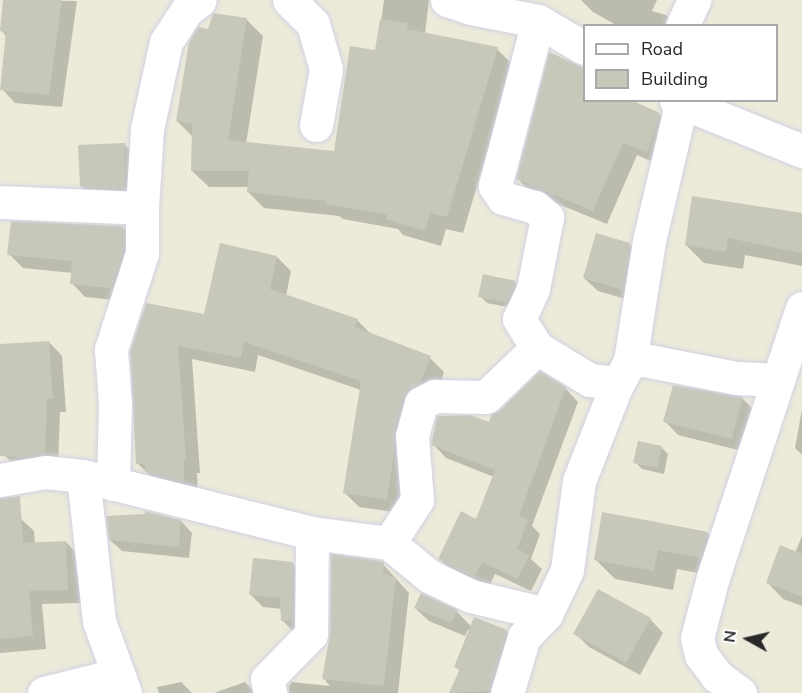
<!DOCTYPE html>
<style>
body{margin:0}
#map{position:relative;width:802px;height:693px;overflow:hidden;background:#ecebda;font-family:"Nunito Sans",sans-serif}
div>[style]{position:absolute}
.shadow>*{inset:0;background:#0003}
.building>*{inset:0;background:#c7c7ba}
.roads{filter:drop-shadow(0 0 2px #d3d0e3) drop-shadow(0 0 2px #d3d0e3)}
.street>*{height:33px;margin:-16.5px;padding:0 16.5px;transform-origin:16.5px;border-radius:16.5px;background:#fff}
span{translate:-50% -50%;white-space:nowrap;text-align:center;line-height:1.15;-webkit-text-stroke:6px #fff;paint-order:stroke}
.legend{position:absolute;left:583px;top:24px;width:195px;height:78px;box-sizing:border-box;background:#fff;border:2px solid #a9a9a9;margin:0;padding:8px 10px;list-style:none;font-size:18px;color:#292929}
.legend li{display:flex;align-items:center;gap:12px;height:30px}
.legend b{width:30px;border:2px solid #a9a9a9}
.north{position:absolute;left:718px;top:609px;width:60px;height:60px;-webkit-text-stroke:4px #fff;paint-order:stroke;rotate:278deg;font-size:16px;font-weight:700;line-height:24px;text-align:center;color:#292929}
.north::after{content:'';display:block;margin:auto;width:21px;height:27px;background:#292929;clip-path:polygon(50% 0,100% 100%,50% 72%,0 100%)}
</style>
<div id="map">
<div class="shadow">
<div style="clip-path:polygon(5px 0,77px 1px,62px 107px,15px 103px,2px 89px,7px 37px,1px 30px)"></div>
<div style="clip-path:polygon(384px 0,429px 0,425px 34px,497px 49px,513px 65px,463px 233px,446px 229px,441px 246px,403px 235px,398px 229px,343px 219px,339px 216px,264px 208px,248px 192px,249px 187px,209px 187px,192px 171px,193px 137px,177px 121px,214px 15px,247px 20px,263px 36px,246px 144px,335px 153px,377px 52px)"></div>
<div style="clip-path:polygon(581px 0,657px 0,652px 11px,666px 15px,676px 26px,618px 26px,593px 12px)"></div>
<div style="clip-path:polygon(584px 100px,659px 114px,673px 128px,660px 165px,637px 155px,607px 224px,531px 193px,518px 179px)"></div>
<div style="clip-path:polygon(125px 145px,138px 158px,137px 201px,95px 200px,81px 186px)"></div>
<div style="clip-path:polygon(802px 215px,802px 266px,745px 255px,743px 269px,704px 263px,686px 245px)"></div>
<div style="clip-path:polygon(123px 227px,136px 241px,124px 301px,85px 297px,72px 283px,73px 273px,23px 268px,9px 254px)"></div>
<div style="clip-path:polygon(629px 244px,643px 258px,636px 302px,598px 291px,584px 278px)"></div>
<div style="clip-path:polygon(277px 257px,291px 271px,286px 296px,357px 320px,372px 335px,430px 358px,444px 372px,401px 513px,359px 507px,344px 492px,361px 390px,258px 355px,255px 372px,192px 359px,200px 473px,197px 473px,198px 495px,161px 486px,137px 463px,131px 351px,205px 316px)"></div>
<div style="clip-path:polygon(515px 282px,521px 289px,513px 308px,487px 303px,480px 296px)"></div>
<div style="clip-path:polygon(49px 342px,62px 356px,66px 412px,60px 412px,58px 466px,19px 469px,5px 456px,0 346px)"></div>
<div style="clip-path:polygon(565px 388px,578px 402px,532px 526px,540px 534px,531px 559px,542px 569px,531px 591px,495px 574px,488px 589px,453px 572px,440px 559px,477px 521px,494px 477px,446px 458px,433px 444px,490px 424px)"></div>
<div style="clip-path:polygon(742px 398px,756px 412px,746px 452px,678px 435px,665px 421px)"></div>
<div style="clip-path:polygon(802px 409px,802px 455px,795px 448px)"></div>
<div style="clip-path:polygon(661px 447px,668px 454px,664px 474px,642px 469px,635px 462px)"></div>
<div style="clip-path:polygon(20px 518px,34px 531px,35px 544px,66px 542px,79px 556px,81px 603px,42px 604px,46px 649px,0 653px,0 519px)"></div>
<div style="clip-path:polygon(181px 521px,192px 533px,189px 558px,122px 551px,110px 540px)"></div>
<div style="clip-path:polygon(707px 533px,727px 553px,719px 577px,677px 569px,673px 590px,615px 579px,595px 559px)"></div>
<div style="clip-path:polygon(802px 536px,802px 606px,783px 599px,767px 582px,795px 553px)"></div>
<div style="clip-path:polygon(381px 562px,409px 593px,398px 693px,289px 693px,289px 686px,292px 682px,330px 686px,324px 679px)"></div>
<div style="clip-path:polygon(292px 563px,305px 576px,295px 633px,282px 620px,282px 609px,263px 607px,250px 594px)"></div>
<div style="clip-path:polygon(415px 608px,457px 612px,472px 627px,506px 631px,520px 645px,505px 693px,450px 693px,460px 671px,456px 667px,470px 631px,468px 630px,465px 636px,429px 621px)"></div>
<div style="clip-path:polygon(650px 619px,663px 633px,640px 675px,589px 647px,575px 633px)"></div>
<div style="clip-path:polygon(181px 682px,192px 693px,159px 693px,157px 687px)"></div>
<div style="clip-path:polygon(245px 682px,255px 693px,214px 693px)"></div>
</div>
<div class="building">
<div style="clip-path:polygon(3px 0,62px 0,49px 95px,0 90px,6px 32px,0 31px)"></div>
<div style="clip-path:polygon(213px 13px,247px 18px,228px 140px,334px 151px,350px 46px,375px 50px,380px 19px,408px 23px,407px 29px,498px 47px,447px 217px,430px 213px,425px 231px,386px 219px,387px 215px,325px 204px,326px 201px,247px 192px,249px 171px,191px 171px,192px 124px,176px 121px,189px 42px,198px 27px,208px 29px)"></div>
<div style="clip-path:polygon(549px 52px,585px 68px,585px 100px,631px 100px,660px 113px,647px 153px,623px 143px,593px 211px,516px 179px)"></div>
<div style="clip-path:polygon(125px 143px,124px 188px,80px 187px,78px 145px)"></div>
<div style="clip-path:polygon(692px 196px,802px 213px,802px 253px,728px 238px,726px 252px,685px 245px)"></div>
<div style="clip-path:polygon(11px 221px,123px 226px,123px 250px,111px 288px,70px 284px,72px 261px,7px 255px)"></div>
<div style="clip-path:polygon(596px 233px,630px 243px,622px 290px,583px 278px)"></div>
<div style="clip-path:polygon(220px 243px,277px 256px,270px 289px,358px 319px,355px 327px,431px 356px,421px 382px,407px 391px,403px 398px,394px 431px,394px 453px,387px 500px,343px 493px,361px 381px,244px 342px,241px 358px,178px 346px,186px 459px,184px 460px,184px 482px,145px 472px,145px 463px,136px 464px,130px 351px,146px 303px,204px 314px)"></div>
<div style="clip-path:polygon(483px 274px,516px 281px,506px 302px,478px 297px)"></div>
<div style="clip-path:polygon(49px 341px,53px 399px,47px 399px,45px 453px,22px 457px,0 456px,0 344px)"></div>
<div style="clip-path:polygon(540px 371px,566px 387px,519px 516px,528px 520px,517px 549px,530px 555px,517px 579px,482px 562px,474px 577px,438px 559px,461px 511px,476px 519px,495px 470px,431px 445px,437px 416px,470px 415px,489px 422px,492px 413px,499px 411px)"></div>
<div style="clip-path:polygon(673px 385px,743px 397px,732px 439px,663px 422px)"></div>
<div style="clip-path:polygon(638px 441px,662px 446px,657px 468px,633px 463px)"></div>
<div style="clip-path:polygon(20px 496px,23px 543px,66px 541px,68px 590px,29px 591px,33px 636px,0 639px,0 498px)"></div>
<div style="clip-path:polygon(145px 511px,181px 520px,179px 547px,109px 540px,106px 516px,145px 514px)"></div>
<div style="clip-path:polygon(602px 512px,651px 521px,708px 532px,700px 558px,658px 550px,654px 571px,594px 560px)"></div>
<div style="clip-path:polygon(780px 545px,802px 554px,802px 597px,766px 583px)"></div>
<div style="clip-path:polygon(331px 554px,381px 561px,384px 563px,383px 573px,396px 578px,384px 686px,322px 679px,330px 634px)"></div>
<div style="clip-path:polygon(253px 558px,293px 562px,292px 621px,281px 621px,280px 598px,249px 595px)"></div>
<div style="clip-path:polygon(598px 589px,651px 618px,626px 663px,573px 634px)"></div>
<div style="clip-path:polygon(421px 593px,458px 610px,451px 623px,414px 608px)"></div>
<div style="clip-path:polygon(474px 617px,507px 630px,489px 691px,449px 693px,460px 669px,454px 667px)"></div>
</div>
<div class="roads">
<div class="street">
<div style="left:289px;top:0;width:34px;rotate:45deg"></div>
<div style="left:313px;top:24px;width:47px;rotate:73.9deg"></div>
<div style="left:326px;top:69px;width:57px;rotate:100.1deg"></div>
<div style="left:447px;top:0;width:25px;rotate:18deg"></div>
<div style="left:471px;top:8px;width:68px;rotate:11deg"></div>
<div style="left:538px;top:21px;width:53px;rotate:30.4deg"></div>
<div style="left:538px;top:21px;width:171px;rotate:104.6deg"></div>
<div style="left:495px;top:186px;width:14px;rotate:56deg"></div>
<div style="left:503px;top:198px;width:33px;rotate:16deg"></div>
<div style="left:535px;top:207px;width:16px;rotate:40deg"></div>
<div style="left:547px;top:217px;width:73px;rotate:101deg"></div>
<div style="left:533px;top:289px;width:33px;rotate:115deg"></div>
<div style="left:519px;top:319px;width:34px;rotate:58deg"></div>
<div style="left:537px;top:348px;width:62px;rotate:31.1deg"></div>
<div style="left:590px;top:380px;width:28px;rotate:6deg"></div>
<div style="left:682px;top:26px;width:29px;rotate:-65deg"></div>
<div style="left:676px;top:100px;width:136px;rotate:22deg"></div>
<div style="left:0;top:202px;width:142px;rotate:2.4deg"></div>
<div style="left:630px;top:361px;width:14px;rotate:-4deg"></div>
<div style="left:644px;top:360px;width:95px;rotate:11deg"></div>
<div style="left:737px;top:378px;width:41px;rotate:2.8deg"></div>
<div style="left:83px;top:476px;width:146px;rotate:83.7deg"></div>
<div style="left:99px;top:621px;width:77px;rotate:70.1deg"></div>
<div style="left:0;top:480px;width:46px;rotate:-10.1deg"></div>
<div style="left:45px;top:472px;width:38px;rotate:6deg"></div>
<div style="left:83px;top:476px;width:236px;rotate:14deg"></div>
<div style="left:312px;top:533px;width:78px;rotate:7.4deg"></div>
<div style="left:389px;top:543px;width:52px;rotate:39.5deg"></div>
<div style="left:429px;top:576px;width:47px;rotate:25.5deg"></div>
<div style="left:471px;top:596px;width:77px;rotate:13.5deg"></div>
<div style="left:113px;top:484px;width:80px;rotate:-88.6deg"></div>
<div style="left:115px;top:404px;width:55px;rotate:-94.2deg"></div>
<div style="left:111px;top:349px;width:101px;rotate:-72.1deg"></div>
<div style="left:142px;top:253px;width:45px;rotate:-90deg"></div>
<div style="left:142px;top:208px;width:79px;rotate:-86.4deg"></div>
<div style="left:147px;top:129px;width:89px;rotate:-77.7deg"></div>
<div style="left:166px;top:42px;width:38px;rotate:-57deg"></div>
<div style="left:187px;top:10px;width:16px;rotate:-38deg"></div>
<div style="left:389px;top:543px;width:51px;rotate:-56.9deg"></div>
<div style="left:417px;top:500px;width:64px;rotate:-94.5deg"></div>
<div style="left:412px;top:436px;width:34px;rotate:-75deg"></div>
<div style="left:421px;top:403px;width:16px;rotate:-27deg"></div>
<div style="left:435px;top:396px;width:51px;rotate:1.1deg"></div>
<div style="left:486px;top:397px;width:71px;rotate:-43.9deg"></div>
<div style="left:44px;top:693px;width:58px;rotate:-14deg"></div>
<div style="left:100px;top:679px;width:16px;rotate:63deg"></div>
<div style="left:270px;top:693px;width:14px;rotate:-102deg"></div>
<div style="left:267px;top:679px;width:63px;rotate:-45.6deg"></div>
<div style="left:311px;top:634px;width:101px;rotate:-89.4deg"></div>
<div style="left:507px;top:693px;width:59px;rotate:-73.1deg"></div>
<div style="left:524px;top:637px;width:32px;rotate:-46deg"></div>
<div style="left:546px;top:614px;width:49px;rotate:-64.5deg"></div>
<div style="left:567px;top:570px;width:90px;rotate:-82.3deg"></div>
<div style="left:579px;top:481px;width:99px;rotate:-68.6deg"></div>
<div style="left:615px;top:389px;width:32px;rotate:-62deg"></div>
<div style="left:630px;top:361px;width:121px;rotate:-81deg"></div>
<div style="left:649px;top:241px;width:145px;rotate:-76.8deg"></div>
<div style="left:740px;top:693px;width:29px;rotate:-144deg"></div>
<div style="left:717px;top:676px;width:26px;rotate:-127deg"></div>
<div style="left:701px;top:655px;width:17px;rotate:-103deg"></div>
<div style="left:697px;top:638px;width:63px;rotate:-75.3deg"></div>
<div style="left:713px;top:577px;width:283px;rotate:-71.7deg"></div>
</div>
</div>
<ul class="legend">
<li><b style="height:8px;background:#fff"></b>Road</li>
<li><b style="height:16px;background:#c7c7ba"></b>Building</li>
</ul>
<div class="north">N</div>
</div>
